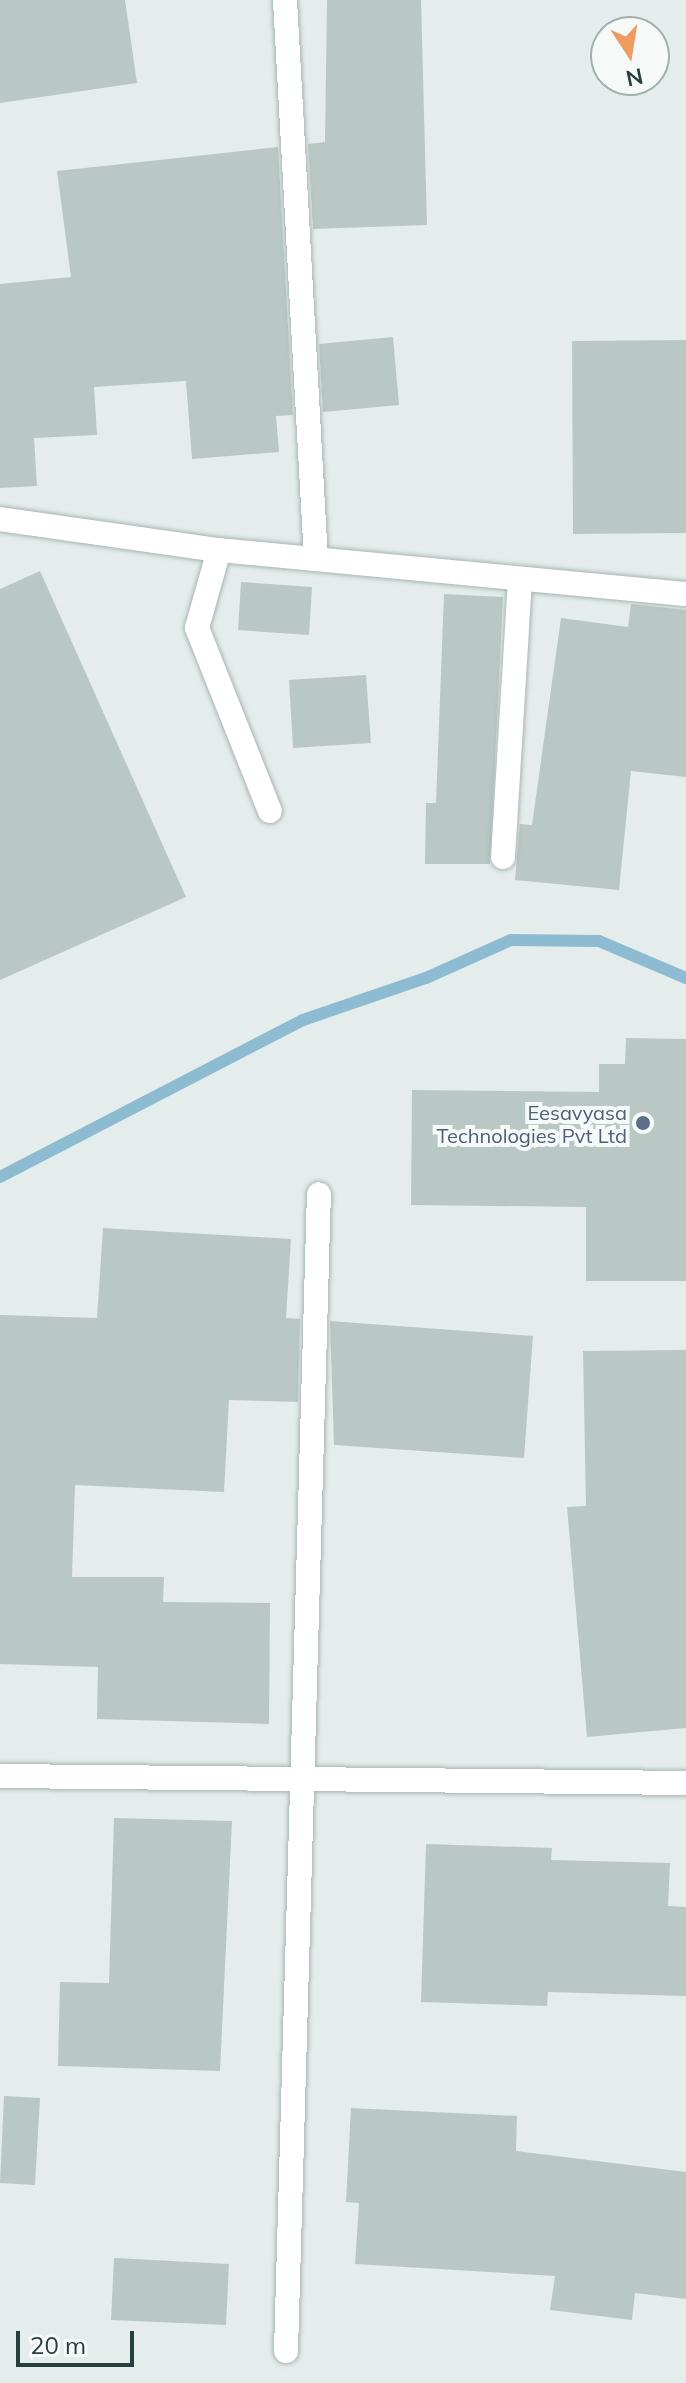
<!DOCTYPE html>
<style>
body{margin:0}
#map{position:relative;width:686px;height:2383px;overflow:hidden;background:#e4edeb;font-family:Mulish,sans-serif}
div>[style]{position:absolute}
.stream>*{height:12px;margin:-6px;padding:0 6px;transform-origin:6px;border-radius:6px;background:#8dbbd1}
.building>*{inset:0;background:#b9c8c4}
.roads{filter:drop-shadow(0 0 2px #a7b5b3) drop-shadow(0 0 2px #a7b5b3)}
.street>*{height:24px;margin:-12px;padding:0 12px;transform-origin:12px;border-radius:12px;background:#fff}
.dots>*{width:22px;height:22px;translate:-50% -50%;box-sizing:border-box;border:4px solid #f5faf8;border-radius:50%}
span{translate:-50% -50%;white-space:nowrap;text-align:center;line-height:1.15;-webkit-text-stroke:8px #f5faf8;paint-order:stroke}
.service-label{font-size:20px;color:#4e5e75}
.right{translate:-100% -50%;text-align:right}
.north{position:absolute;left:590px;top:16px;width:80px;height:80px;box-sizing:border-box;background:#f5faf8;border:2px solid #a1afad;border-radius:50%;rotate:168deg;font-size:22px;font-weight:700;line-height:32px;text-align:center;color:#243f3c}
.north::after{content:'';display:block;margin:auto;width:28px;height:36px;background:#f09c60;clip-path:polygon(50% 0,100% 100%,50% 72%,0 100%)}
.scale{position:absolute;left:16px;top:2331px;width:118px;height:36px;box-sizing:border-box;border:4px solid #243f3c;border-top:0;padding-left:10px;font-size:24px;line-height:28px;white-space:nowrap;color:#243f3c;-webkit-text-stroke:6px #f5faf8;paint-order:stroke}
</style>
<div id="map">
<div class="stream">
<div style="left:0;top:1177px;width:341px;rotate:-27.4deg"></div>
<div style="left:303px;top:1020px;width:130px;rotate:-18.9deg"></div>
<div style="left:426px;top:978px;width:93px;rotate:-24.1deg"></div>
<div style="left:511px;top:940px;width:88px;rotate:0.7deg"></div>
<div style="left:599px;top:941px;width:95px;rotate:23deg"></div>
</div>
<div class="building">
<div style="clip-path:polygon(0 0,125px 0,137px 83px,0 103px)"></div>
<div style="clip-path:polygon(327px 0,421px 0,427px 225px,313px 229px,308px 144px,325px 142px)"></div>
<div style="clip-path:polygon(278px 147px,293px 415px,276px 416px,279px 452px,192px 459px,186px 381px,94px 387px,97px 435px,34px 438px,37px 486px,0 488px,0 284px,71px 277px,57px 171px)"></div>
<div style="clip-path:polygon(393px 337px,399px 405px,323px 412px,319px 344px)"></div>
<div style="clip-path:polygon(686px 340px,686px 533px,573px 534px,572px 341px)"></div>
<div style="clip-path:polygon(40px 571px,186px 897px,0 980px,0 589px)"></div>
<div style="clip-path:polygon(241px 582px,312px 587px,309px 635px,238px 630px)"></div>
<div style="clip-path:polygon(444px 594px,503px 597px,490px 864px,425px 864px,426px 803px,436px 803px)"></div>
<div style="clip-path:polygon(631px 604px,686px 610px,686px 777px,631px 771px,619px 890px,515px 880px,520px 824px,532px 825px,561px 618px,628px 627px)"></div>
<div style="clip-path:polygon(366px 675px,371px 743px,293px 748px,289px 680px)"></div>
<div style="clip-path:polygon(626px 1038px,686px 1039px,686px 1281px,586px 1281px,586px 1207px,411px 1205px,412px 1090px,599px 1092px,599px 1064px,625px 1064px)"></div>
<div style="clip-path:polygon(103px 1228px,291px 1239px,286px 1318px,300px 1319px,298px 1402px,229px 1400px,224px 1492px,75px 1485px,72px 1577px,164px 1577px,163px 1602px,270px 1603px,269px 1724px,97px 1719px,98px 1667px,0 1664px,0 1315px,97px 1318px)"></div>
<div style="clip-path:polygon(330px 1321px,533px 1336px,524px 1458px,334px 1445px)"></div>
<div style="clip-path:polygon(686px 1350px,686px 1728px,587px 1737px,567px 1507px,586px 1506px,583px 1351px)"></div>
<div style="clip-path:polygon(114px 1818px,232px 1821px,220px 2071px,58px 2066px,60px 1982px,109px 1983px)"></div>
<div style="clip-path:polygon(426px 1844px,552px 1848px,551px 1860px,670px 1863px,668px 1906px,686px 1907px,686px 1996px,548px 1992px,547px 2006px,421px 2002px)"></div>
<div style="clip-path:polygon(4px 2096px,40px 2098px,35px 2185px,0 2183px)"></div>
<div style="clip-path:polygon(351px 2108px,517px 2116px,516px 2151px,686px 2172px,686px 2299px,635px 2293px,632px 2320px,550px 2310px,555px 2276px,355px 2264px,359px 2203px,346px 2202px)"></div>
<div style="clip-path:polygon(114px 2258px,229px 2264px,226px 2325px,111px 2320px)"></div>
</div>
<div class="roads">
<div class="street">
<div style="left:285px;top:0;width:560px;rotate:86.83deg"></div>
<div style="left:0;top:519px;width:221px;rotate:8.1deg"></div>
<div style="left:219px;top:550px;width:469px;rotate:5.4deg"></div>
<div style="left:219px;top:550px;width:81px;rotate:105.8deg"></div>
<div style="left:197px;top:628px;width:197px;rotate:68.3deg"></div>
<div style="left:503px;top:857px;width:277px;rotate:-86.5deg"></div>
<div style="left:0;top:1776px;width:686px;rotate:0.58deg"></div>
<div style="left:286px;top:2351px;width:1157px;rotate:-88.37deg"></div>
</div>
</div>
<div class="dots">
<div style="left:643px;top:1123px;background:#5c6f8a"></div>
</div>
<div class="service-label">
<span class="right" style="left:627px;top:1124px">Eesavyasa<br>Technologies Pvt Ltd</span>
</div>
<div class="north">N</div>
<div class="scale">20 m</div>
</div>
